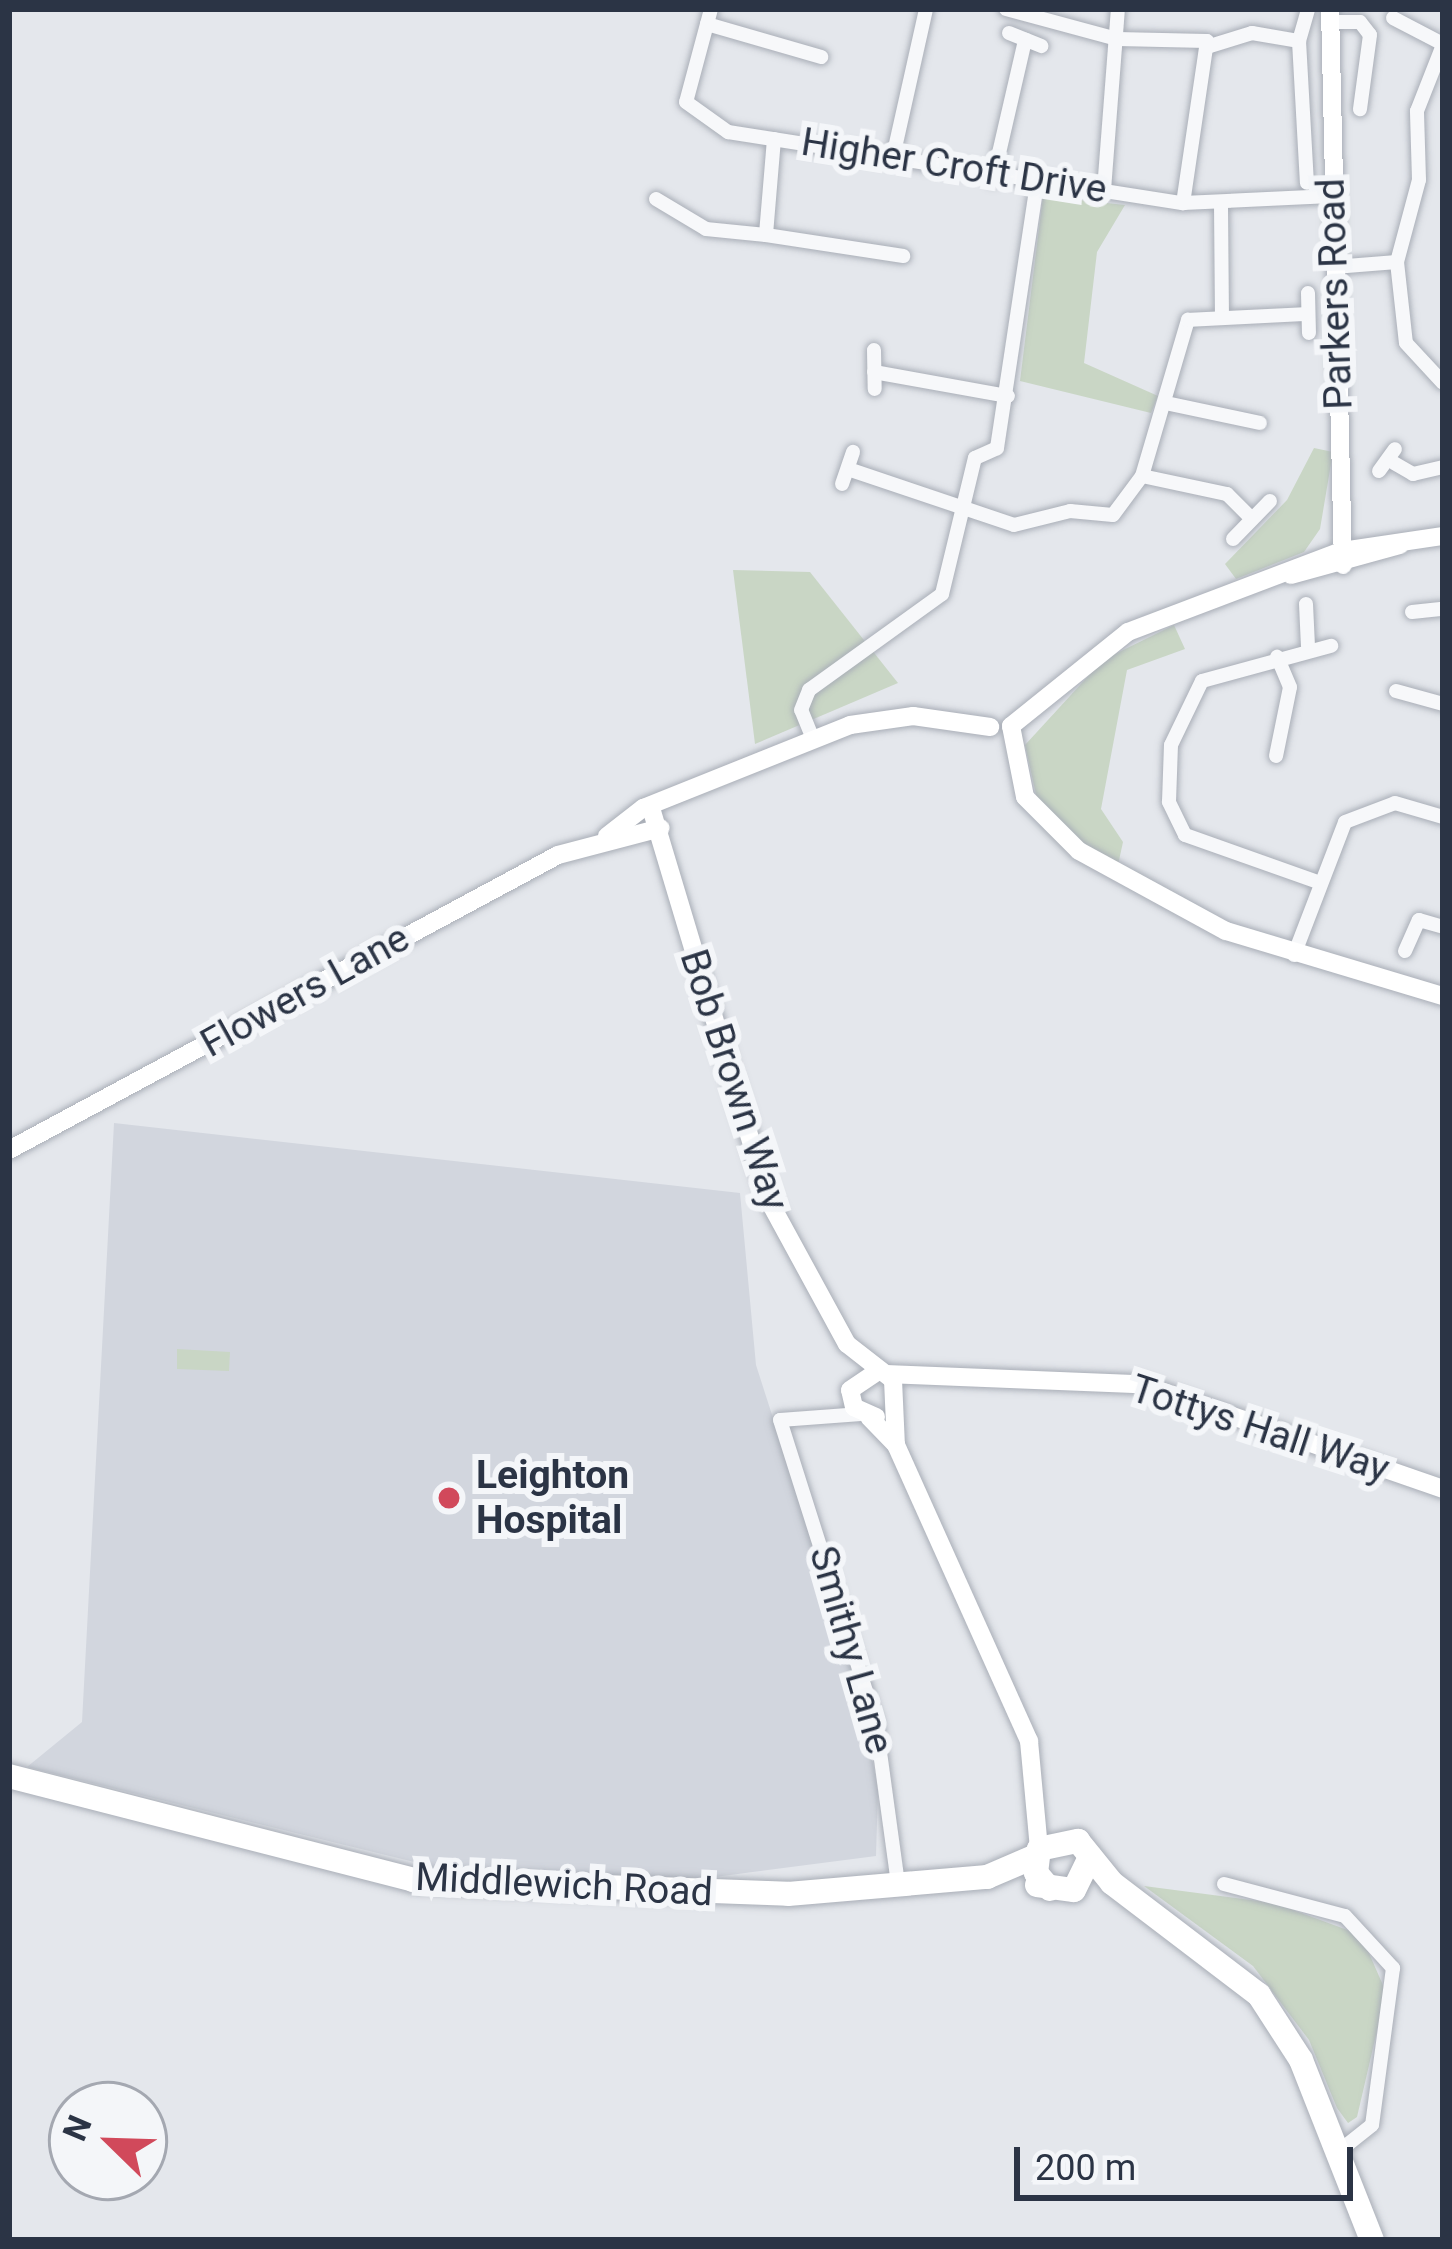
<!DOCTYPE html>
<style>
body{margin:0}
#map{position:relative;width:1452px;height:2249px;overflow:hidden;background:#e4e7ec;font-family:Roboto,sans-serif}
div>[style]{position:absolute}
.built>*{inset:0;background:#d2d6de}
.green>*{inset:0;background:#c9d6c5}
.roads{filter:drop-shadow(0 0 3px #a9aeb7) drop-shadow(0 0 3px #a9aeb7)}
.street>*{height:14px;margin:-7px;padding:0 7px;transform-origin:7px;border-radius:7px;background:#f7f8fa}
.secondary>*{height:18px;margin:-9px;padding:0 9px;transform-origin:9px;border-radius:9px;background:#fff}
.highway>*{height:24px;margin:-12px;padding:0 12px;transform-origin:12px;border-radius:12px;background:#fff}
.dots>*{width:33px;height:33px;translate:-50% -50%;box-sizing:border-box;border:6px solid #f4f6f9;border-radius:50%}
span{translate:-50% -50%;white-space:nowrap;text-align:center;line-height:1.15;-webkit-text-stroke:12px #f4f6f9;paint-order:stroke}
.street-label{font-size:39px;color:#2b3445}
.poi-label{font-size:39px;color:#2b3445;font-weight:700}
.left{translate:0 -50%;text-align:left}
.frame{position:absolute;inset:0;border:12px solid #2b3445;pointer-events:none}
.north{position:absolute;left:48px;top:2081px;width:120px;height:120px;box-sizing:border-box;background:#f4f6f9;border:3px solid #a4a8b1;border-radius:50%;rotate:293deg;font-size:33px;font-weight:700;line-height:48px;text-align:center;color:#2b3445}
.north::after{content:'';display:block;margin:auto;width:42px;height:54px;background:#d1495b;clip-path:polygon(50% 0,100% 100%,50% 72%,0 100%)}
.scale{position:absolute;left:1014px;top:2147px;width:339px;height:54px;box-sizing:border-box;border:6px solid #2b3445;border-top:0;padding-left:15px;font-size:36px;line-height:42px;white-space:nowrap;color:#2b3445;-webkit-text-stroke:9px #f4f6f9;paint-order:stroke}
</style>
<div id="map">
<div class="built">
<div style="clip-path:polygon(114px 1123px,740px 1193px,756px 1365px,854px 1670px,878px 1789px,876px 1856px,692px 1880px,455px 1872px,27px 1767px,82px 1722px)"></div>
</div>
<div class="green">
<div style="clip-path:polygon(1043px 196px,1125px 205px,1097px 252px,1084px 363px,1158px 396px,1151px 413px,1020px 381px)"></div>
<div style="clip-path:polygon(1314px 448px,1333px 452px,1320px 529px,1304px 552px,1236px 579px,1225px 564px,1287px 500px)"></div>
<div style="clip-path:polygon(733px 570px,810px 572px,898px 683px,755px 744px)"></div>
<div style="clip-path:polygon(1174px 625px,1185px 649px,1127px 670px,1101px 809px,1123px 842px,1118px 865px,1059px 828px,1037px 799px,1025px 745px,1103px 660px)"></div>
<div style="clip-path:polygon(177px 1349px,230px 1352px,229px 1371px,177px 1369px)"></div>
<div style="clip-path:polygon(1144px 1886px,1274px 1903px,1361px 1935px,1386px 1992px,1357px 2117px,1348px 2123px,1337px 2108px,1309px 2040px,1253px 1966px)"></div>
</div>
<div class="roads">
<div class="street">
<div style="left:711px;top:9px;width:96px;rotate:105deg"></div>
<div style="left:686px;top:102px;width:52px;rotate:35.5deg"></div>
<div style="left:728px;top:132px;width:461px;rotate:8.9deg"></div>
<div style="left:1183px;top:203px;width:148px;rotate:-2.7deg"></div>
<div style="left:1006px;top:9px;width:115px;rotate:15.1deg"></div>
<div style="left:1117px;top:39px;width:90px;rotate:1.3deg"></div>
<div style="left:1207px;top:41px;width:164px;rotate:98.4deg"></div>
<div style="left:1393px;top:18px;width:56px;rotate:27.5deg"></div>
<div style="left:1329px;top:22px;width:31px"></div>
<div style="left:1360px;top:22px;width:16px;rotate:52deg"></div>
<div style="left:1370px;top:35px;width:75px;rotate:97.7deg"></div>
<div style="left:707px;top:24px;width:119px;rotate:16.1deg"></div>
<div style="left:1009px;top:33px;width:35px;rotate:22deg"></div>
<div style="left:1299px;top:41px;width:142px;rotate:86.8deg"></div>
<div style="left:1210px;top:46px;width:44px;rotate:-17.2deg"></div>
<div style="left:1252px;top:33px;width:48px;rotate:9.7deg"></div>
<div style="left:1299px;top:41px;width:33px;rotate:-74deg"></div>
<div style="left:774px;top:139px;width:96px;rotate:94.8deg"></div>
<div style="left:766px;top:235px;width:139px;rotate:8.7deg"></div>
<div style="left:893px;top:157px;width:152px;rotate:-77.4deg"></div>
<div style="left:993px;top:179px;width:143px;rotate:-77deg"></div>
<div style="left:1104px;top:190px;width:182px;rotate:-85.6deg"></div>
<div style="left:656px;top:199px;width:58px;rotate:31deg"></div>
<div style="left:706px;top:229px;width:60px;rotate:5.7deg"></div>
<div style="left:1221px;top:205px;width:113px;rotate:89.5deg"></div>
<div style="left:1397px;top:262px;width:81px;rotate:83.7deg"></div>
<div style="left:1406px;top:343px;width:54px;rotate:47.2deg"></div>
<div style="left:1334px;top:267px;width:63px;rotate:-4.5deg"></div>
<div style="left:1397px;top:262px;width:85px;rotate:-75deg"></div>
<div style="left:1419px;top:180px;width:69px;rotate:-91.7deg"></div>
<div style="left:1417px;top:111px;width:71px;rotate:-68.5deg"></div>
<div style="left:1308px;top:293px;width:40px;rotate:88.6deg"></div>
<div style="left:874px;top:350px;width:39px;rotate:89deg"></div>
<div style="left:874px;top:372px;width:136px;rotate:10.2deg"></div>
<div style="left:1166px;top:403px;width:96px;rotate:12deg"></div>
<div style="left:1394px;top:463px;width:22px;rotate:30deg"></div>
<div style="left:1413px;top:474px;width:31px;rotate:-13deg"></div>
<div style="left:848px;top:469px;width:175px;rotate:18.6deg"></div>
<div style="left:1014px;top:525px;width:58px;rotate:-14deg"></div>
<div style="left:1070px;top:511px;width:43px;rotate:5.3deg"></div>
<div style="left:1113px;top:515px;width:49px;rotate:-53.4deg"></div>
<div style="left:1142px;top:476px;width:163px;rotate:-73.6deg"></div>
<div style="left:1188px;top:320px;width:119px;rotate:-2.9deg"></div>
<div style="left:1379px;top:471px;width:27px;rotate:-54deg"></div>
<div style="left:1142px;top:476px;width:87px;rotate:12deg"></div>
<div style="left:1227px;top:494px;width:35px;rotate:45deg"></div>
<div style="left:842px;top:484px;width:34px;rotate:-71deg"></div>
<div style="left:1233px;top:539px;width:53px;rotate:-45.8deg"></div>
<div style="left:1306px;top:604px;width:42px;rotate:87.3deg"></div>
<div style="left:1412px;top:612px;width:31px;rotate:-6deg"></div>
<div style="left:1396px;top:691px;width:49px;rotate:15.5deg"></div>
<div style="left:813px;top:739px;width:31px;rotate:-112deg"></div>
<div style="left:801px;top:710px;width:22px;rotate:-68deg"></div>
<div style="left:809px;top:690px;width:164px;rotate:-35.8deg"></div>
<div style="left:942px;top:594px;width:140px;rotate:-76.4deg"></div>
<div style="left:975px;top:458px;width:24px;rotate:-24deg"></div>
<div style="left:997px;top:448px;width:267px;rotate:-81.4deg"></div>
<div style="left:1276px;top:756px;width:70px;rotate:-78.5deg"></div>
<div style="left:1290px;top:687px;width:33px;rotate:-113deg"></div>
<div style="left:1315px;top:881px;width:138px;rotate:-160.5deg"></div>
<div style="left:1185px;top:835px;width:37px;rotate:-116deg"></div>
<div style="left:1169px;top:802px;width:57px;rotate:-88deg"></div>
<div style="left:1171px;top:745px;width:71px;rotate:-64.2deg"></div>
<div style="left:1202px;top:681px;width:134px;rotate:-15.2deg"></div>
<div style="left:1405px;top:951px;width:34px;rotate:-66deg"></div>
<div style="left:1419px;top:920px;width:25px;rotate:16deg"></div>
<div style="left:1294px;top:955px;width:142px;rotate:-69deg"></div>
<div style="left:1345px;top:822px;width:53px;rotate:-20.8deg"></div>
<div style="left:1395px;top:803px;width:50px;rotate:16.3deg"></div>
<div style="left:861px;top:1414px;width:81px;rotate:175.8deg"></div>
<div style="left:780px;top:1420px;width:318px;rotate:72.4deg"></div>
<div style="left:876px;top:1723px;width:162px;rotate:82.2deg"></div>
<div style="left:1224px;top:1884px;width:125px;rotate:14.8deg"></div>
<div style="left:1345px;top:1916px;width:71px;rotate:47.3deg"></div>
<div style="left:1393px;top:1968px;width:158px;rotate:97.6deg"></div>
<div style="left:1372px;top:2125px;width:43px;rotate:141.5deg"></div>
</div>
<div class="secondary">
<div style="left:1330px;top:9px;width:556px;rotate:88.66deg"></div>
<div style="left:1291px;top:575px;width:113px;rotate:-15.4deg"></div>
<div style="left:1011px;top:726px;width:72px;rotate:78.8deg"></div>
<div style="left:1025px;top:797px;width:76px;rotate:45deg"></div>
<div style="left:1079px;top:851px;width:167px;rotate:28.6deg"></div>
<div style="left:1226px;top:931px;width:227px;rotate:16.7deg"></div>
<div style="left:1011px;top:726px;width:150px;rotate:-38.8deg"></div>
<div style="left:1128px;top:632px;width:228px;rotate:-20.8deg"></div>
<div style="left:1341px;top:551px;width:103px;rotate:-8.4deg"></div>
<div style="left:651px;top:808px;width:410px;rotate:73.3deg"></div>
<div style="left:769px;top:1201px;width:163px;rotate:61.4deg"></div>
<div style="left:847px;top:1344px;width:58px;rotate:38deg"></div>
<div style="left:893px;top:1380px;width:65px;rotate:87.4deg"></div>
<div style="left:607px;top:836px;width:46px;rotate:-37.9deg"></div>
<div style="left:643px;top:808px;width:223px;rotate:-21.8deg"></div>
<div style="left:850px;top:725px;width:64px;rotate:-8.1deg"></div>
<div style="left:913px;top:716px;width:78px;rotate:8.1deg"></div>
<div style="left:9px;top:1150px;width:623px;rotate:-28.25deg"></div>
<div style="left:558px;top:855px;width:106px;rotate:-14.7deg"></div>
<div style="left:886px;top:1374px;width:254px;rotate:2.3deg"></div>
<div style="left:1140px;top:1384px;width:321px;rotate:19.1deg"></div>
<div style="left:869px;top:1417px;width:39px;rotate:46deg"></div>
<div style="left:896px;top:1445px;width:325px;rotate:65.8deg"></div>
<div style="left:1029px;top:1741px;width:108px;rotate:84.7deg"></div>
<div style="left:876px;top:1417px;width:24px;rotate:-156deg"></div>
<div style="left:854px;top:1407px;width:17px;rotate:-103deg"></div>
<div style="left:850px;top:1390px;width:34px;rotate:-34deg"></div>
</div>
<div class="highway">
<div style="left:9px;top:1776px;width:417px;rotate:14.4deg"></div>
<div style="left:413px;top:1880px;width:375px;rotate:2.1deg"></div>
<div style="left:788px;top:1894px;width:200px;rotate:-4.9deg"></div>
<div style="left:987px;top:1877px;width:53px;rotate:-23.2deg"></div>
<div style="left:1037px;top:1885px;width:37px;rotate:8deg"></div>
<div style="left:1074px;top:1890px;width:37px;rotate:-64deg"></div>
<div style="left:1050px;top:1889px;width:21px;rotate:-131deg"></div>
<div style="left:1036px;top:1873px;width:24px;rotate:-83deg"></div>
<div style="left:1039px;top:1849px;width:40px;rotate:-12deg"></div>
<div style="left:1078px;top:1841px;width:54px;rotate:51deg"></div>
<div style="left:1112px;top:1883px;width:185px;rotate:37.3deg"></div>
<div style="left:1259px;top:1995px;width:77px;rotate:57.1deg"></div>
<div style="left:1301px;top:2060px;width:193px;rotate:68.5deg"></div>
</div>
</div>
<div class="dots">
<div style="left:449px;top:1498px;background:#d1495b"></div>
</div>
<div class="street-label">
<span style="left:954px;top:166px;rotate:9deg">Higher Croft Drive</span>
<span style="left:1335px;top:294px;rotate:-92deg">Parkers Road</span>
<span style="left:305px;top:991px;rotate:-29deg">Flowers Lane</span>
<span style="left:734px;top:1080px;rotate:72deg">Bob Brown Way</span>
<span style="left:1260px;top:1429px;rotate:18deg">Tottys Hall Way</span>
<span style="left:851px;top:1650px;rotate:74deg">Smithy Lane</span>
<span style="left:564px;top:1885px;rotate:3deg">Middlewich Road</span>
</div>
<div class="poi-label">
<span class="left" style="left:476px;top:1498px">Leighton<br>Hospital</span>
</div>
<div class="frame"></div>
<div class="north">N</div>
<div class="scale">200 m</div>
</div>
